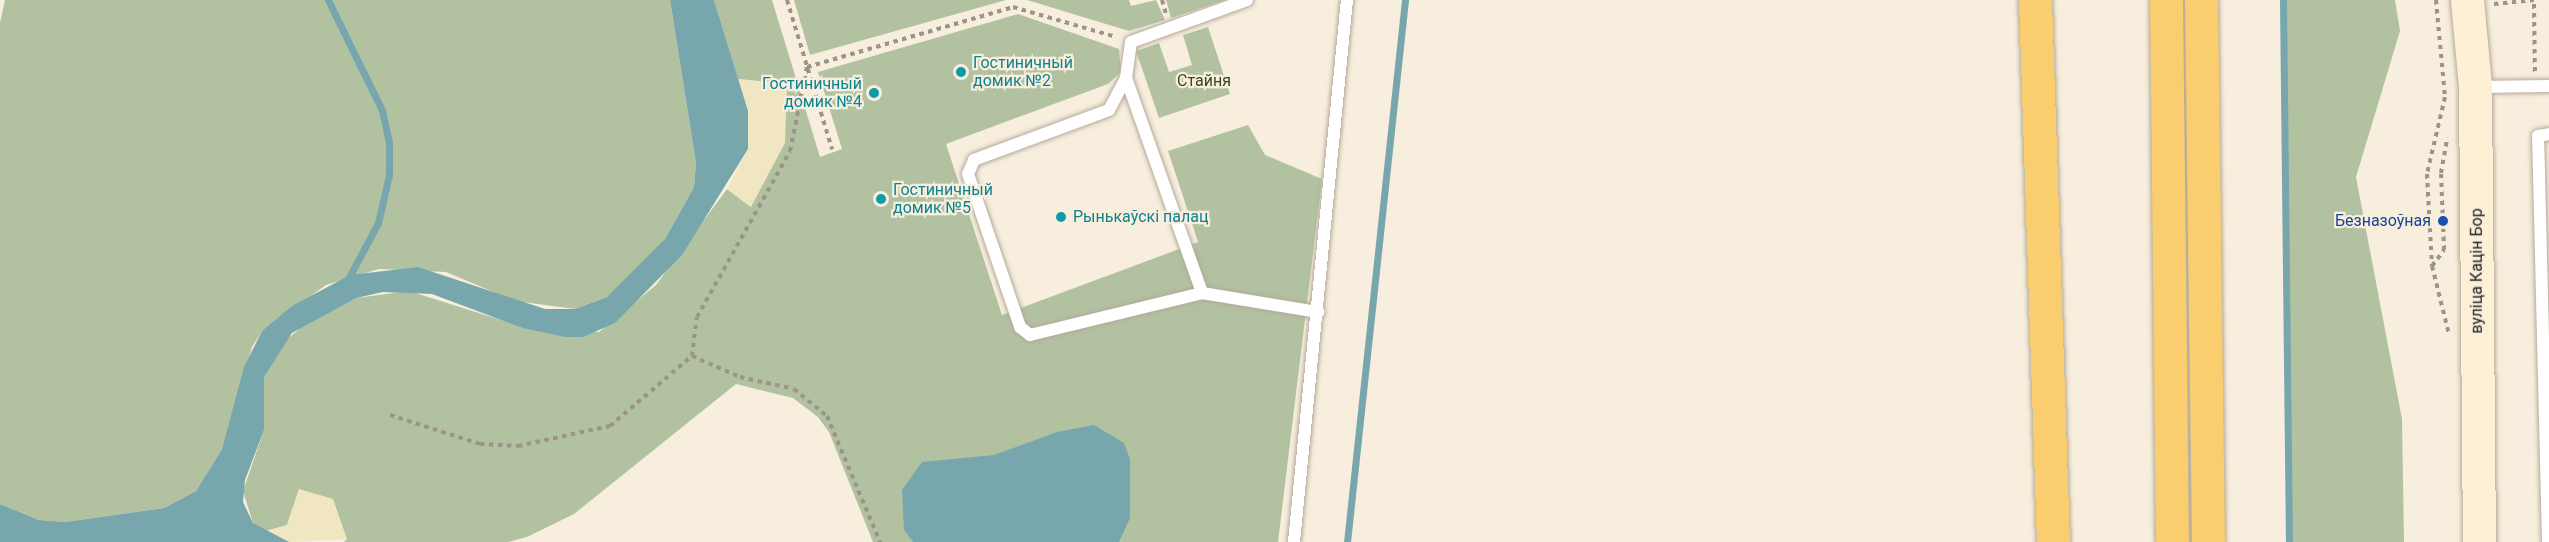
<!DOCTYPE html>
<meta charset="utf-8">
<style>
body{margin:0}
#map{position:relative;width:2549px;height:542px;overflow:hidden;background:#f8eedd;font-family:Roboto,sans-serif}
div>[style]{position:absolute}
.green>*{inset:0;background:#b2c2a1}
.sand>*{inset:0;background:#f0e6c1}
.water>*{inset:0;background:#77a6ad}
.stream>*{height:7px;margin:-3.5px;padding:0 3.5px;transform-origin:3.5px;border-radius:3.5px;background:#77a6ad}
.path>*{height:4px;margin-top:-2px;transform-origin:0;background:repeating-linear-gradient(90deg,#9b9488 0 4.5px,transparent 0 9px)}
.roads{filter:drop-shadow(0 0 2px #b4aa9a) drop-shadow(0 0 2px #b4aa9a)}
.lane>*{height:12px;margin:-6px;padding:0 6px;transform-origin:6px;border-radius:6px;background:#fff}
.secondary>*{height:33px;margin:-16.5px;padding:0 16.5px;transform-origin:16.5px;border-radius:16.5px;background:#fef0d4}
.highway>*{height:33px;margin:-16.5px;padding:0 16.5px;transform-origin:16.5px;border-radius:16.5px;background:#facd6e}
.dots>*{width:16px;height:16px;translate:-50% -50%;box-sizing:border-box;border:3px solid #f8eedd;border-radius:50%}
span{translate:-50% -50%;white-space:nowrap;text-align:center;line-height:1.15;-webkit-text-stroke:4.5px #f8eedd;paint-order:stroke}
.culture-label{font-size:16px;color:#0d838f}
.left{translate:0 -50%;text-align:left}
.right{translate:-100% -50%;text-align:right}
.park-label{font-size:16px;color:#354a16}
.transit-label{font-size:16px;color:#164399}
.street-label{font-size:16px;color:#1f1c16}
</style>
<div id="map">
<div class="green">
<div style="clip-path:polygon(5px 0,670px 0,696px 163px,694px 187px,665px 239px,639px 270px,607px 297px,575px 309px,515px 301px,446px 272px,379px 269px,326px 285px,262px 331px,252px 347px,222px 449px,196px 491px,164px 508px,65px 522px,39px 520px,0 504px,0 23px)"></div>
<div style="clip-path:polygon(714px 0,772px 0,820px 157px,842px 149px,818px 72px,1018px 14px,1119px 49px,1121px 72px,1108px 84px,946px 144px,1002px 315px,1198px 242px,1168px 151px,1248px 125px,1265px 155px,1322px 179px,1278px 542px,873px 542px,829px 432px,818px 417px,793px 398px,736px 384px,574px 514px,527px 537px,508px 542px,344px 542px,347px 539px,299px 490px,287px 525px,266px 531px,253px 523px,243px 491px,264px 430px,264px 377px,278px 347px,311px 319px,356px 298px,409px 291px,501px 320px,599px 332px,656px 285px,727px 189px,751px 207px,787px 84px,738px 79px)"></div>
<div style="clip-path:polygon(794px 0,1006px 0,810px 55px)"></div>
<div style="clip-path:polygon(1027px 0,1129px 0,1131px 6px,1156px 0,1165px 20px,1129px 31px)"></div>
<div style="clip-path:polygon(1166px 0,1225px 0,1171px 18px)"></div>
<div style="clip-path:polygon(2281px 0,2395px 0,2400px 31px,2356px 177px,2402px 419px,2404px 542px,2288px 542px)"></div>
<div style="clip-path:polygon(1208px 27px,1230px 94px,1159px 118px,1136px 51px,1159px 43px,1169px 72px,1192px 65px,1183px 35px)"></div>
</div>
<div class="sand">
<div style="clip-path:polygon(738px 79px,787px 84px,785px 143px,751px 207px,727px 189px,748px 149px,748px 111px)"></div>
<div style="clip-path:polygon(299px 489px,333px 499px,347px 539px,289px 542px,266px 531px,287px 525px)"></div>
</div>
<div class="water">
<div style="clip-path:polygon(670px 0,714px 0,748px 111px,748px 149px,682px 255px,615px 323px,583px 337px,565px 337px,523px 328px,432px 294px,383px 292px,356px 298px,292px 333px,264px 377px,264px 430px,245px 480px,243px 502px,253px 523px,289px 542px,0 542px,0 504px,39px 520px,65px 522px,164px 508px,196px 491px,222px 449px,244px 367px,262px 331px,292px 306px,350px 275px,418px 267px,545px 309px,575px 309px,607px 297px,665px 239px,694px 187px,696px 163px)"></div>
<div style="clip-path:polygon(1094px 425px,1124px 443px,1130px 459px,1130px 518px,1119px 542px,913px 542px,904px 530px,902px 490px,922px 462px,994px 455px,1057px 432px)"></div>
</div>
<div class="stream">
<div style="left:328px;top:0;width:123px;rotate:63.9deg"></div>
<div style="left:382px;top:110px;width:33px;rotate:78deg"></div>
<div style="left:389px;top:142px;width:33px;rotate:90deg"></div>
<div style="left:389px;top:175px;width:49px;rotate:102.9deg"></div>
<div style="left:378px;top:223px;width:66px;rotate:118.1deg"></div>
<div style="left:2283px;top:0;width:542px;rotate:89.37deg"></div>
<div style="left:1347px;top:542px;width:545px;rotate:-83.89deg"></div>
</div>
<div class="path">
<div style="left:787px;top:0;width:156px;rotate:73.2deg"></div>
<div style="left:1162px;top:0;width:15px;rotate:74deg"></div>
<div style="left:2436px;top:0;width:97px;rotate:84.7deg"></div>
<div style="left:2445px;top:97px;width:79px;rotate:103.2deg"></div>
<div style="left:2427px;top:174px;width:92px;rotate:86.9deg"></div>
<div style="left:2432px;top:266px;width:70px;rotate:76deg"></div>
<div style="left:2494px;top:4px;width:40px;rotate:-5.7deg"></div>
<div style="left:2534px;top:4px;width:68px;rotate:89.2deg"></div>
<div style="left:2432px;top:266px;width:20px;rotate:-53deg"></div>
<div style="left:2444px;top:250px;width:77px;rotate:-92.2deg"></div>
<div style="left:2441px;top:173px;width:36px;rotate:-80deg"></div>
<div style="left:692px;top:356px;width:39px;rotate:-83deg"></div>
<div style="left:697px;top:317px;width:190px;rotate:-60.7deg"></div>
<div style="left:790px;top:151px;width:86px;rotate:-78.6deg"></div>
<div style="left:807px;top:67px;width:215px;rotate:-16.2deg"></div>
<div style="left:1013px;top:7px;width:107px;rotate:16.2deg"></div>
<div style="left:390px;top:415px;width:95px;rotate:17.9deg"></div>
<div style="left:480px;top:444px;width:38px;rotate:3deg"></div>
<div style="left:518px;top:446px;width:94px;rotate:-12.3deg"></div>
<div style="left:610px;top:426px;width:108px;rotate:-40.5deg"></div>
<div style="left:692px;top:356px;width:52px;rotate:23.6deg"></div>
<div style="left:740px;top:377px;width:55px;rotate:12.5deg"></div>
<div style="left:794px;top:389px;width:43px;rotate:39.3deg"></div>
<div style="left:827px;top:416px;width:137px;rotate:67.2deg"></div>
</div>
<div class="roads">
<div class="lane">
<div style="left:1247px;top:0;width:123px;rotate:160.1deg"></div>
<div style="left:1131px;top:42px;width:36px;rotate:98deg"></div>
<div style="left:1126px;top:78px;width:36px;rotate:118deg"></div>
<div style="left:1109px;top:110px;width:144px;rotate:159.7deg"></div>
<div style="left:974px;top:160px;width:15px;rotate:113deg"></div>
<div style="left:968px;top:174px;width:162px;rotate:71.2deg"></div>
<div style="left:1020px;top:327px;width:13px;rotate:39deg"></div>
<div style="left:1030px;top:335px;width:177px;rotate:-13.7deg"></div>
<div style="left:1202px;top:293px;width:118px;rotate:9.3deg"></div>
<div style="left:1126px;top:78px;width:228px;rotate:70.5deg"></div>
<div style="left:2477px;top:87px;width:72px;rotate:-0.8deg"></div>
<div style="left:1294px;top:542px;width:545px;rotate:-84.42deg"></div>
<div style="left:2548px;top:542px;width:406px;rotate:-91.4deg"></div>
<div style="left:2538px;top:136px;width:11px;rotate:-10deg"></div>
</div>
<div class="secondary">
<div style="left:2467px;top:0;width:87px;rotate:84.7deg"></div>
<div style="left:2475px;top:87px;width:455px;rotate:89.5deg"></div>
</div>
<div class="highway">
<div style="left:2035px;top:0;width:542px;rotate:88.1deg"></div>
<div style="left:2166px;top:0;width:542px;rotate:89.37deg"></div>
<div style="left:2201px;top:0;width:542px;rotate:89.26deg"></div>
</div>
</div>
<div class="dots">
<div style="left:961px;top:72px;background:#0f9aa8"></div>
<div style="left:874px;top:93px;background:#0f9aa8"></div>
<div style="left:881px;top:199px;background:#0f9aa8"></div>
<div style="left:1061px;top:217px;background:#0f9aa8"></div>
<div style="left:2443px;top:221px;background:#1a4fb4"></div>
</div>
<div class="culture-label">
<span class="left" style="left:973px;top:72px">Гостиничный<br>домик №2</span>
<span class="right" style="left:862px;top:93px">Гостиничный<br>домик №4</span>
<span class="left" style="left:893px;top:199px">Гостиничный<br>домик №5</span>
<span class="left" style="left:1073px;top:217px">Рынькаўскi палац</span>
</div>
<div class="park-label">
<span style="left:1204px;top:81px">Стайня</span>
</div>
<div class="transit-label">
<span class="right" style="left:2431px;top:221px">Безназоўная</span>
</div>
<div class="street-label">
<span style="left:2477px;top:271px;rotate:-90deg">вуліца Кацін Бор</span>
</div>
</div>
